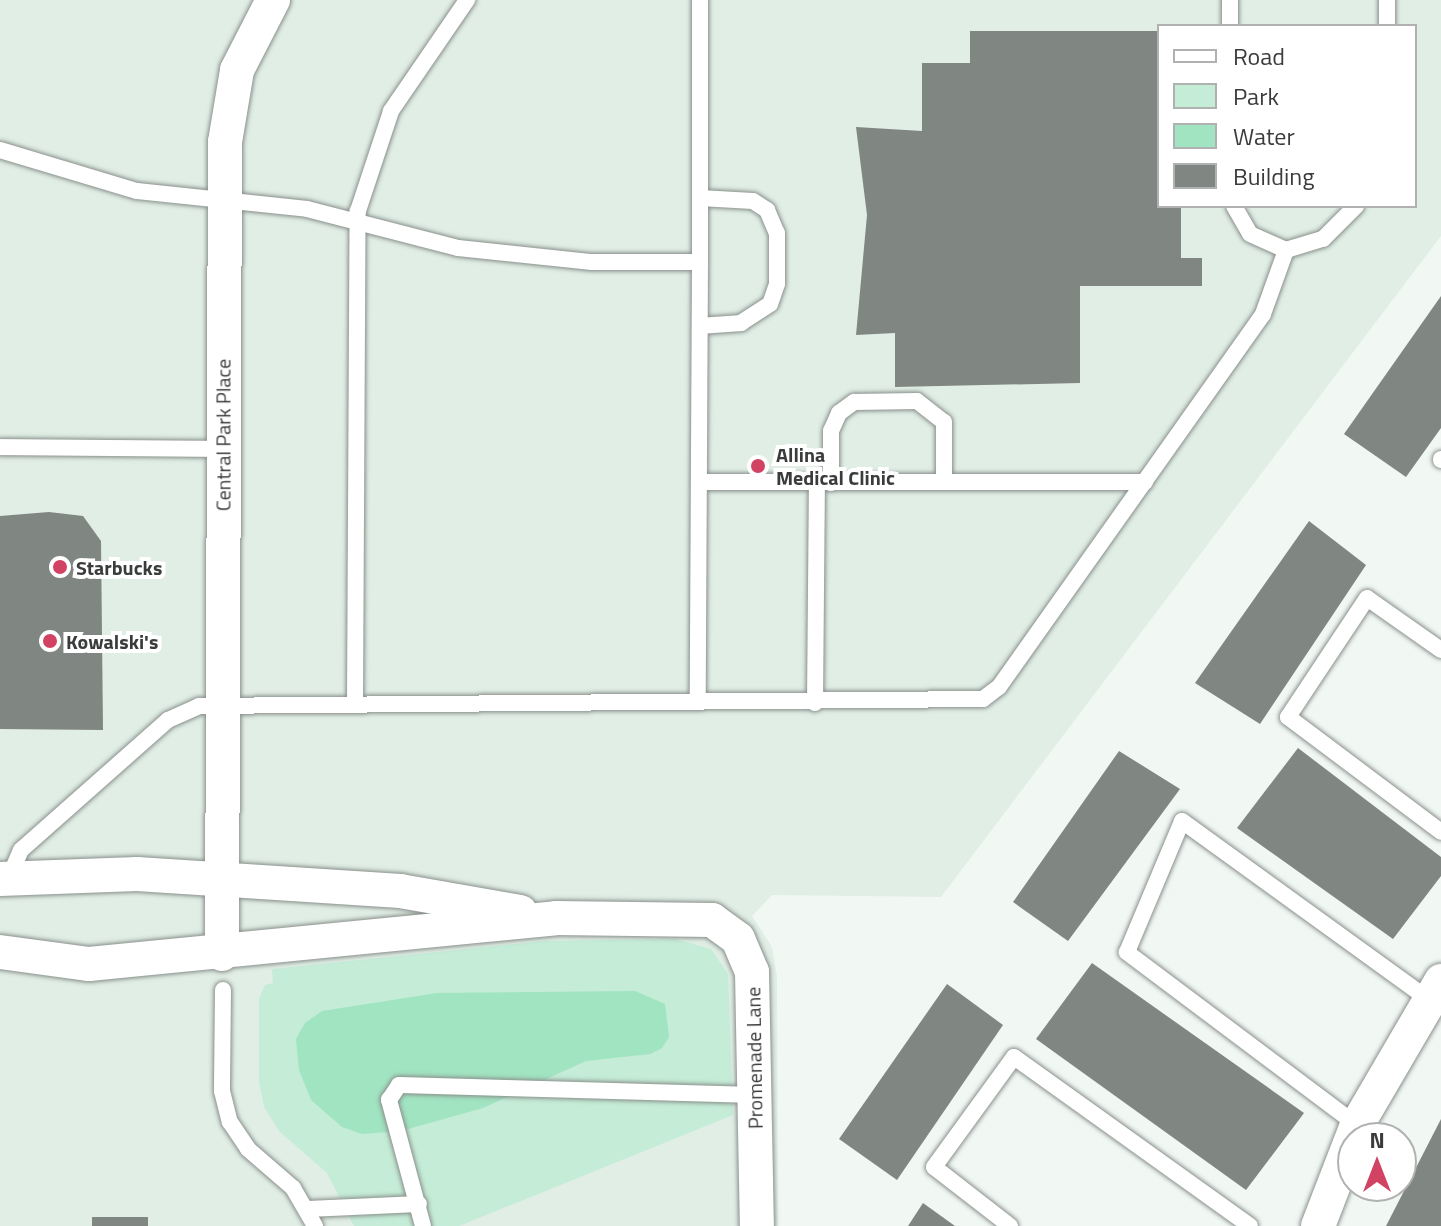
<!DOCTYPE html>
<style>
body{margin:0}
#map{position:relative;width:1441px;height:1226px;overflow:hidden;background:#f1f8f4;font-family:"Titillium Web",sans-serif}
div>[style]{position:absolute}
.built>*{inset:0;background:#e0eee6}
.green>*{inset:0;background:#c4ecd6}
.water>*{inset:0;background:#a1e4c1}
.building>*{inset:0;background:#808682}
.roads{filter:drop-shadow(0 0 2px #8a908c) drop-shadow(0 0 2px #8a908c)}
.service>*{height:16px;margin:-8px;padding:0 8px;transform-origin:8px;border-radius:8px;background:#fff}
.minor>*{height:34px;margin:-17px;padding:0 17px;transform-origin:17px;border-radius:17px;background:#fff}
.dots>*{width:22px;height:22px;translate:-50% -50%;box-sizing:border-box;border:4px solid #fff;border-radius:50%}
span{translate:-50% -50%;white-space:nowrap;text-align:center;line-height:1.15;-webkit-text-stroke:8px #fff;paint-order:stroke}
.street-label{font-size:20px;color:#3a3c3b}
.poi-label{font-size:20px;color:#3a3c3b;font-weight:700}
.left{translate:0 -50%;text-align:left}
.legend{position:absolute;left:1157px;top:24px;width:260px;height:184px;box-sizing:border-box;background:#fff;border:2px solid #b0b1b1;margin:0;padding:10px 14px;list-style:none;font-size:24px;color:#3a3c3b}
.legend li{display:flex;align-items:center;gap:16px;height:40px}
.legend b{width:40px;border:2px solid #b0b1b1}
.north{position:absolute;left:1337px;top:1122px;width:80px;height:80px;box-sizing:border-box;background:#fff;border:2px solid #b0b1b1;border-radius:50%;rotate:0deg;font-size:22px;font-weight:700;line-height:32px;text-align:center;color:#3a3c3b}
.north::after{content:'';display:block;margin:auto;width:28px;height:36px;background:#d14263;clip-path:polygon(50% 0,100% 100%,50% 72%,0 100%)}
</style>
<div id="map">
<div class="built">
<div style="clip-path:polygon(evenodd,0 0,1441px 0,1441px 236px,941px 897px,772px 895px,752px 916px,772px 947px,777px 976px,778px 1226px,0 1226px,0 0,1159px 26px,1415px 26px,1415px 206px,1159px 206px,1159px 26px)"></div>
</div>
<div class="green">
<div style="clip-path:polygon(676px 939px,711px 949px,728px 974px,733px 1115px,459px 1226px,354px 1226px,327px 1173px,279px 1131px,264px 1107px,259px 1081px,259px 999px,265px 985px,273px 983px,272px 969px,545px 941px)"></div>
</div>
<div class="water">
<div style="clip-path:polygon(635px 991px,665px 1004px,669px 1037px,662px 1048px,650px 1054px,586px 1061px,483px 1108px,401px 1131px,362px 1134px,342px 1127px,311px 1100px,299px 1070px,296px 1039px,305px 1023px,322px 1011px,437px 993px)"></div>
</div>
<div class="building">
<div style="clip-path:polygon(970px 31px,1159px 31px,1159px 206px,1181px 206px,1181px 258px,1202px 258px,1202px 286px,1080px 286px,1080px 383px,895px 387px,895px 333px,856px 335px,867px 215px,856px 127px,922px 131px,922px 63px,970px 63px)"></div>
<div style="clip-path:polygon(1441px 296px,1441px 428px,1406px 477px,1344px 434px)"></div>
<div style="clip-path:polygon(49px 512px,83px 516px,101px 541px,103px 730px,0 729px,0 516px)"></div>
<div style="clip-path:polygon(1309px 521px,1366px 565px,1260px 724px,1195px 683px)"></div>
<div style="clip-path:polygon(1298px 748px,1441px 857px,1441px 876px,1393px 939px,1237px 828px)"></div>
<div style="clip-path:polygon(1119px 751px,1180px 789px,1068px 941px,1013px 902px)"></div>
<div style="clip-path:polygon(1092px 963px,1304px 1113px,1246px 1190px,1036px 1039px)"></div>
<div style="clip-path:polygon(947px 984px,1003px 1025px,897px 1180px,839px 1139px)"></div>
<div style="clip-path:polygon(1441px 1119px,1441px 1226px,1386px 1226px)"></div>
<div style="clip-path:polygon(923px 1203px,955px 1226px,908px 1226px)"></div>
<div style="clip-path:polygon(92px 1217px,148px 1217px,148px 1226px,92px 1226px)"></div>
</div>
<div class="roads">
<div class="service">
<div style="left:700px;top:0;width:262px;rotate:90deg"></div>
<div style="left:1230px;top:0;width:26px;rotate:90deg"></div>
<div style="left:1387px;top:0;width:26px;rotate:90deg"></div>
<div style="left:0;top:150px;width:143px;rotate:16.7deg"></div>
<div style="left:137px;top:191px;width:171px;rotate:6deg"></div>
<div style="left:307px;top:209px;width:156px;rotate:14.5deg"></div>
<div style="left:458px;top:248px;width:135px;rotate:6deg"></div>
<div style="left:592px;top:262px;width:108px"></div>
<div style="left:700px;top:262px;width:439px;rotate:90.3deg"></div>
<div style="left:700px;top:198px;width:53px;rotate:3.2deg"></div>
<div style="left:753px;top:201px;width:17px;rotate:33deg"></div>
<div style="left:767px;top:210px;width:25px;rotate:67deg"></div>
<div style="left:777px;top:233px;width:51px;rotate:90deg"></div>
<div style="left:777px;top:284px;width:21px;rotate:109deg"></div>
<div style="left:770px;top:304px;width:35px;rotate:147deg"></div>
<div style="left:741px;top:323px;width:41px;rotate:175.8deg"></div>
<div style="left:1234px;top:206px;width:32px;rotate:60deg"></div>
<div style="left:1250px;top:234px;width:39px;rotate:24deg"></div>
<div style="left:1286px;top:250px;width:39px;rotate:-17deg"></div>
<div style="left:1323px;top:239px;width:47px;rotate:-45deg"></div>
<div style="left:0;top:447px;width:222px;rotate:0.5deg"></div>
<div style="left:1441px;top:459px;width:1px;rotate:90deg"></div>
<div style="left:700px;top:482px;width:445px"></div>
<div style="left:831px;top:483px;width:52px;rotate:-90deg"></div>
<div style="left:831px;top:431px;width:20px;rotate:-66deg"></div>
<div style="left:839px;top:413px;width:19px;rotate:-36deg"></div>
<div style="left:854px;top:402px;width:63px;rotate:-0.9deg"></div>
<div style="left:917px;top:401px;width:34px;rotate:38deg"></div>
<div style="left:944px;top:422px;width:60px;rotate:90deg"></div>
<div style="left:1441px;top:650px;width:90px;rotate:-144.9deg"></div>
<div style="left:1367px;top:598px;width:143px;rotate:123.6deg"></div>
<div style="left:1288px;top:717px;width:191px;rotate:36.9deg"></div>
<div style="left:355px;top:703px;width:492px;rotate:-89.7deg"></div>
<div style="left:358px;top:211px;width:105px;rotate:-71.7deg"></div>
<div style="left:391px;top:111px;width:135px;rotate:-55.6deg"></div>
<div style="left:815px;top:703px;width:220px;rotate:-89.5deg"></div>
<div style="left:9px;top:878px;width:30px;rotate:-67deg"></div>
<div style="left:21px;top:850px;width:196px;rotate:-41.5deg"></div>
<div style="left:168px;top:720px;width:34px;rotate:-24deg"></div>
<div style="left:199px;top:706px;width:784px;rotate:-0.51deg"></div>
<div style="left:983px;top:699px;width:20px;rotate:-37deg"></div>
<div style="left:999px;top:687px;width:457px;rotate:-54.7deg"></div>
<div style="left:1263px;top:314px;width:68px;rotate:-70.2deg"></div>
<div style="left:223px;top:990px;width:101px;rotate:90.6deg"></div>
<div style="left:222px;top:1091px;width:32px;rotate:76deg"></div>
<div style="left:230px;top:1122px;width:32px;rotate:56deg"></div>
<div style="left:248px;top:1149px;width:60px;rotate:40.9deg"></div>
<div style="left:293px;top:1188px;width:44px;rotate:59.9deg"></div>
<div style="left:1357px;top:1125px;width:288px;rotate:-143.1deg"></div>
<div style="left:1127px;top:952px;width:142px;rotate:-67.2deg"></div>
<div style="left:1182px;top:821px;width:305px;rotate:35.9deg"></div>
<div style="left:308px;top:1209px;width:111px;rotate:-2.6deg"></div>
<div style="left:423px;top:1226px;width:131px;rotate:-105.1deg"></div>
<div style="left:389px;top:1100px;width:18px;rotate:-56deg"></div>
<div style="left:399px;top:1085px;width:357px;rotate:1.6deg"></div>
<div style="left:1010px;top:1226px;width:96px;rotate:-142.2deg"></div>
<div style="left:934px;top:1167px;width:136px;rotate:-54deg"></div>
<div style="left:1014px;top:1057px;width:290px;rotate:35.6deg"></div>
</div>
<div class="minor">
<div style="left:0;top:879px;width:137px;rotate:-2.1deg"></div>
<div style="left:137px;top:874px;width:264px;rotate:3.7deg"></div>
<div style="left:400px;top:891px;width:122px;rotate:9.9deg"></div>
<div style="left:0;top:952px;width:90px;rotate:7.7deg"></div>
<div style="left:89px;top:964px;width:469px;rotate:-5.6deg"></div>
<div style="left:556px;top:918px;width:156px;rotate:0.7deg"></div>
<div style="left:712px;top:920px;width:32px;rotate:36deg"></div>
<div style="left:738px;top:939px;width:36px;rotate:67deg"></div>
<div style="left:752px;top:972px;width:254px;rotate:88.9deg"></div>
<div style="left:222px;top:954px;width:812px;rotate:-89.79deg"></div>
<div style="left:225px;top:142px;width:73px;rotate:-80.5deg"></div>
<div style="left:237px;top:70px;width:79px;rotate:-62.8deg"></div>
<div style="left:1318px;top:1226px;width:108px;rotate:-68.9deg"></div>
<div style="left:1357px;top:1125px;width:167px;rotate:-59.7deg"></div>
</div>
</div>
<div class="dots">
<div style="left:758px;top:466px;background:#d14263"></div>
<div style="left:60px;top:567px;background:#d14263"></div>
<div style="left:50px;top:641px;background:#d14263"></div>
</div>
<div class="street-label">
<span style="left:223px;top:435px;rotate:-90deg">Central Park Place</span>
<span style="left:754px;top:1058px;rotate:-91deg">Promenade Lane</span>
</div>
<div class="poi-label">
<span class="left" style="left:776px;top:466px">Allina<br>Medical Clinic</span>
<span class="left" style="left:76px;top:567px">Starbucks</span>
<span class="left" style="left:66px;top:641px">Kowalski's</span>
</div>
<ul class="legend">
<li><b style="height:10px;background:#fff"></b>Road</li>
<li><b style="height:22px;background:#c4ecd6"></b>Park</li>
<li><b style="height:22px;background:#a1e4c1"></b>Water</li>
<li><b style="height:22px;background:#808682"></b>Building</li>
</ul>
<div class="north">N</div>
</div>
